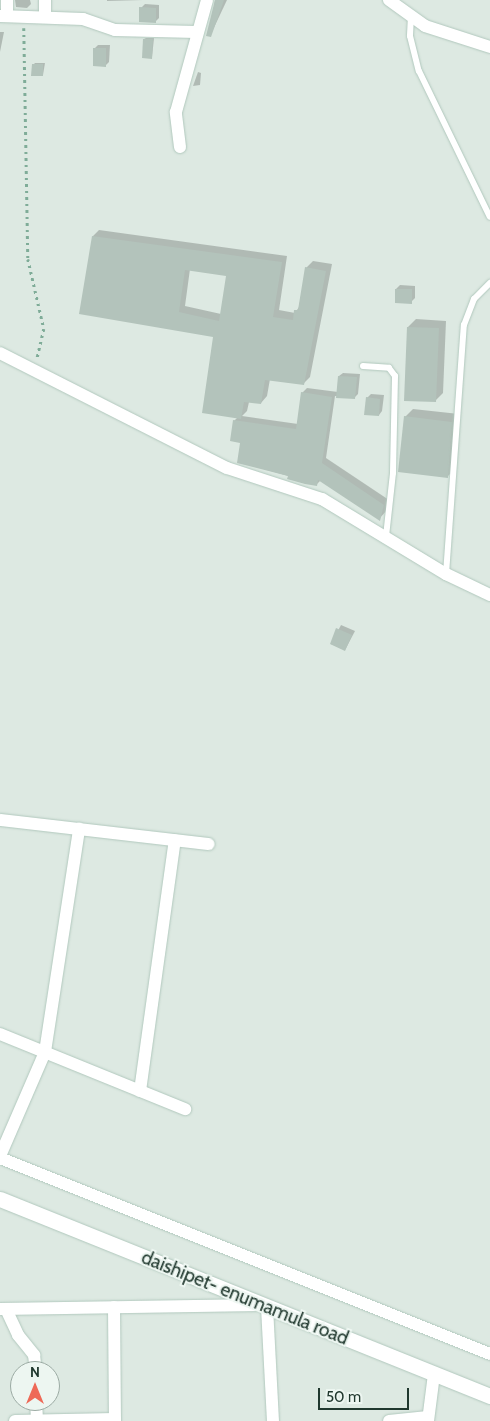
<!DOCTYPE html>
<style>
body{margin:0}
#map{position:relative;width:490px;height:1421px;overflow:hidden;background:#dde9e2;font-family:Cabin,sans-serif}
div>[style]{position:absolute}
.shadow>*{inset:0;background:#0003}
.building>*{inset:0;background:#b3c3bb}
.path>*{height:2.5px;margin-top:-1.25px;transform-origin:0;background:repeating-linear-gradient(90deg,#7fac98 0 2.5px,transparent 0 6.5px)}
.roads{filter:drop-shadow(0 0 1px #b1c8bd) drop-shadow(0 0 1px #b1c8bd)}
.lane>*{height:6px;margin:-3px;padding:0 3px;transform-origin:3px;border-radius:3px;background:#fff}
.street>*{height:12px;margin:-6px;padding:0 6px;transform-origin:6px;border-radius:6px;background:#fff}
.secondary>*{height:15px;margin:-7.5px;padding:0 7.5px;transform-origin:7.5px;border-radius:7.5px;background:#fff}
span{translate:-50% -50%;white-space:nowrap;text-align:center;line-height:1.15;-webkit-text-stroke:4px #edf6f1;paint-order:stroke}
.street-label{font-size:19px;color:#20382e}
.north{position:absolute;left:10px;top:1361px;width:50px;height:50px;box-sizing:border-box;background:#edf6f1;border:1px solid #9baaa3;border-radius:50%;rotate:0deg;font-size:14px;font-weight:700;line-height:20px;text-align:center;color:#20382e}
.north::after{content:'';display:block;margin:auto;width:18px;height:22px;background:#ee6957;clip-path:polygon(50% 0,100% 100%,50% 72%,0 100%)}
.scale{position:absolute;left:318px;top:1388px;width:91px;height:22px;box-sizing:border-box;border:2px solid #20382e;border-top:0;padding-left:6px;font-size:15px;line-height:18px;white-space:nowrap;color:#20382e;-webkit-text-stroke:4px #edf6f1;paint-order:stroke}
</style>
<div id="map">
<div class="shadow">
<div style="clip-path:polygon(15px 0,30px 0,31px 4px,27px 8px,16px 7px)"></div>
<div style="clip-path:polygon(107px 0,143px 0,107px 1px)"></div>
<div style="clip-path:polygon(215px 0,227px 0,210px 36px)"></div>
<div style="clip-path:polygon(145px 4px,159px 5px,159px 18px,155px 22px,141px 8px)"></div>
<div style="clip-path:polygon(0 32px,4px 32px,0 52px)"></div>
<div style="clip-path:polygon(146px 38px,154px 38px,152px 57px,144px 39px)"></div>
<div style="clip-path:polygon(98px 45px,110px 45px,109px 62px,105px 66px,94px 49px)"></div>
<div style="clip-path:polygon(35px 63px,45px 63px,43px 75px,33px 65px)"></div>
<div style="clip-path:polygon(198px 72px,201px 73px,200px 85px,193px 86px)"></div>
<div style="clip-path:polygon(evenodd,99px 230px,287px 256px,279px 310px,295px 313px,299px 307px,306px 268px,313px 261px,332px 264px,310px 377px,303px 384px,270px 379px,267px 396px,261px 403px,249px 402px,247px 411px,242px 416px,298px 424px,302px 393px,307px 388px,338px 392px,339px 376px,343px 373px,360px 374px,358px 394px,354px 398px,335px 396px,326px 458px,389px 500px,388px 509px,379px 519px,321px 480px,317px 484px,239px 462px,242px 442px,234px 421px,238px 417px,214px 336px,80px 313px,93px 236px,99px 230px,190px 269px,227px 275px,221px 314px,185px 306px,190px 269px)"></div>
<div style="clip-path:polygon(400px 285px,415px 286px,415px 298px,411px 302px,396px 289px)"></div>
<div style="clip-path:polygon(416px 319px,446px 321px,443px 393px,435px 401px,408px 327px)"></div>
<div style="clip-path:polygon(371px 394px,384px 395px,382px 411px,379px 415px,367px 398px)"></div>
<div style="clip-path:polygon(413px 409px,459px 414px,455px 469px,447px 477px,405px 417px)"></div>
<div style="clip-path:polygon(341px 625px,355px 631px,345px 650px,331px 644px)"></div>
</div>
<div class="building">
<div style="clip-path:polygon(215px 0,224px 0,211px 37px,206px 36px)"></div>
<div style="clip-path:polygon(139px 7px,156px 8px,156px 23px,139px 22px)"></div>
<div style="clip-path:polygon(143px 39px,153px 39px,152px 59px,142px 58px)"></div>
<div style="clip-path:polygon(93px 48px,106px 48px,106px 67px,93px 66px)"></div>
<div style="clip-path:polygon(32px 64px,43px 64px,43px 76px,31px 76px)"></div>
<div style="clip-path:polygon(evenodd,92px 236px,282px 262px,273px 317px,293px 320px,294px 310px,298px 310px,305px 267px,326px 271px,304px 385px,265px 380px,261px 404px,244px 402px,241px 419px,202px 413px,213px 337px,79px 314px,92px 236px,185px 270px,226px 276px,219px 321px,179px 312px,185px 270px)"></div>
<div style="clip-path:polygon(395px 289px,412px 289px,412px 304px,395px 303px)"></div>
<div style="clip-path:polygon(407px 327px,439px 328px,436px 402px,404px 401px)"></div>
<div style="clip-path:polygon(338px 376px,357px 377px,355px 399px,336px 398px)"></div>
<div style="clip-path:polygon(301px 392px,332px 397px,322px 463px,384px 505px,380px 521px,318px 480px,317px 486px,305px 484px,287px 479px,288px 476px,237px 463px,240px 443px,230px 441px,233px 420px,296px 429px)"></div>
<div style="clip-path:polygon(366px 397px,380px 399px,379px 416px,364px 415px)"></div>
<div style="clip-path:polygon(404px 416px,452px 422px,448px 478px,398px 472px)"></div>
<div style="clip-path:polygon(336px 628px,352px 635px,345px 651px,330px 644px)"></div>
</div>
<div class="path">
<div style="left:24px;top:28px;width:231px;rotate:89deg"></div>
<div style="left:28px;top:259px;width:72px;rotate:77.1deg"></div>
<div style="left:44px;top:329px;width:31px;rotate:103deg"></div>
</div>
<div class="roads">
<div class="lane">
<div style="left:411px;top:16px;width:20px;rotate:93deg"></div>
<div style="left:410px;top:36px;width:36px;rotate:76deg"></div>
<div style="left:419px;top:71px;width:162px;rotate:64.1deg"></div>
<div style="left:363px;top:366px;width:26px;rotate:4deg"></div>
<div style="left:389px;top:368px;width:10px;rotate:53deg"></div>
<div style="left:395px;top:376px;width:97px;rotate:91.2deg"></div>
<div style="left:393px;top:473px;width:63px;rotate:96.3deg"></div>
<div style="left:446px;top:574px;width:250px;rotate:-85.9deg"></div>
<div style="left:464px;top:325px;width:28px;rotate:-69deg"></div>
<div style="left:474px;top:299px;width:23px;rotate:-45deg"></div>
</div>
<div class="street">
<div style="left:7px;top:0;width:16px;rotate:90deg"></div>
<div style="left:45px;top:0;width:16px;rotate:90deg"></div>
<div style="left:389px;top:0;width:44px;rotate:35.8deg"></div>
<div style="left:425px;top:26px;width:68px;rotate:17.9deg"></div>
<div style="left:0;top:16px;width:83px;rotate:2.1deg"></div>
<div style="left:83px;top:19px;width:34px;rotate:19deg"></div>
<div style="left:115px;top:30px;width:81px;rotate:1.4deg"></div>
<div style="left:180px;top:147px;width:35px;rotate:-97deg"></div>
<div style="left:176px;top:112px;width:116px;rotate:-74.5deg"></div>
<div style="left:0;top:353px;width:254px;rotate:26.9deg"></div>
<div style="left:227px;top:468px;width:100px;rotate:18.1deg"></div>
<div style="left:322px;top:499px;width:145px;rotate:31.2deg"></div>
<div style="left:446px;top:574px;width:49px;rotate:25.5deg"></div>
<div style="left:0;top:820px;width:210px;rotate:6.6deg"></div>
<div style="left:0;top:1034px;width:200px;rotate:22.1deg"></div>
<div style="left:140px;top:1091px;width:253px;rotate:-82.1deg"></div>
<div style="left:0;top:1156px;width:113px;rotate:-66.6deg"></div>
<div style="left:45px;top:1052px;width:226px;rotate:-81.3deg"></div>
<div style="left:0;top:1158px;width:528px;rotate:21.8deg"></div>
<div style="left:114px;top:1307px;width:114px;rotate:89.5deg"></div>
<div style="left:267px;top:1307px;width:114px;rotate:87deg"></div>
<div style="left:0;top:1309px;width:260px;rotate:-0.9deg"></div>
<div style="left:6px;top:1309px;width:29px;rotate:65deg"></div>
<div style="left:18px;top:1335px;width:26px;rotate:51deg"></div>
<div style="left:34px;top:1355px;width:16px;rotate:83deg"></div>
<div style="left:36px;top:1401px;width:20px;rotate:87deg"></div>
<div style="left:15px;top:1421px;width:100px;rotate:-1.1deg"></div>
<div style="left:389px;top:1421px;width:39px;rotate:-6deg"></div>
<div style="left:428px;top:1421px;width:47px;rotate:-82.7deg"></div>
</div>
<div class="secondary">
<div style="left:0;top:1199px;width:528px;rotate:21.9deg"></div>
</div>
</div>
<div class="street-label">
<span style="left:245px;top:1298px;rotate:22deg">daishipet- enumamula road</span>
</div>
<div class="north">N</div>
<div class="scale">50 m</div>
</div>
